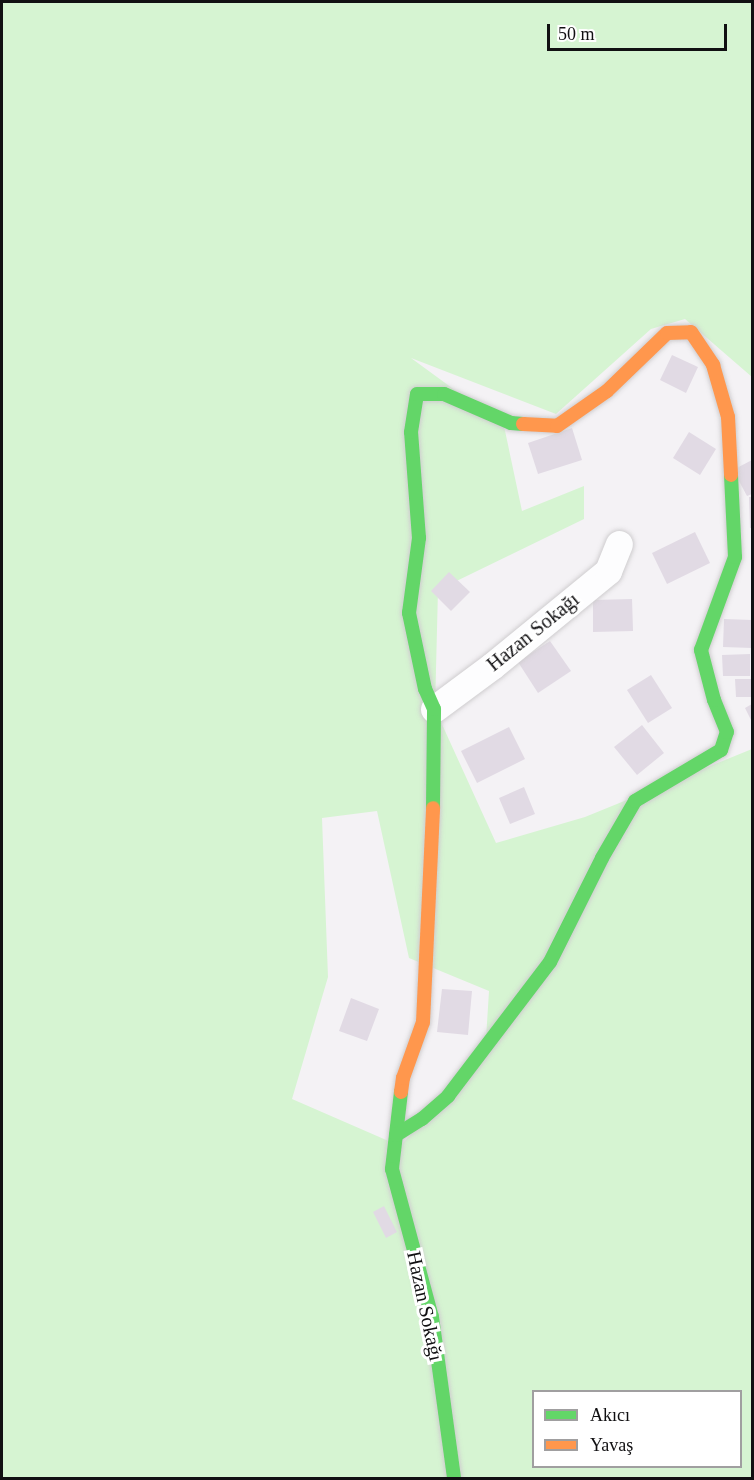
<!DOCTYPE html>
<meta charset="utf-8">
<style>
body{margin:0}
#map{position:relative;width:754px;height:1480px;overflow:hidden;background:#f4f2f5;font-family:Georgia,serif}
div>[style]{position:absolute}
.green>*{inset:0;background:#d6f4d2}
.building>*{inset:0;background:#e1dae4}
.roads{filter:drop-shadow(0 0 2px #cfcdcf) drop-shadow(0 0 2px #cfcdcf)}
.street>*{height:27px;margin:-13.5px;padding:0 13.5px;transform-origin:13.5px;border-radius:13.5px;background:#fdfdfe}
.fast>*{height:14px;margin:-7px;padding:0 7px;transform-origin:7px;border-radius:7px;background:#63d668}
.slow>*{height:14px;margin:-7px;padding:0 7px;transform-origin:7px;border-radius:7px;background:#ff974d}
span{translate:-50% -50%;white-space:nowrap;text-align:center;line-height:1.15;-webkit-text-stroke:6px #fff;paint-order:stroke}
.street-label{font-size:20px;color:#111012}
.frame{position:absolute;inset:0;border:3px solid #111012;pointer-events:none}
.legend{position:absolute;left:532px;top:1390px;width:210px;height:78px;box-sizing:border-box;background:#fff;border:2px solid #a09fa0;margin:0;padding:8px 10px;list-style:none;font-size:18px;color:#111012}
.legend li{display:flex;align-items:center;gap:12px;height:30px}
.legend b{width:30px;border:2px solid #a09fa0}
.scale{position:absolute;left:547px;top:24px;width:180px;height:27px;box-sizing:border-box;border:3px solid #111012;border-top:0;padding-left:8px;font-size:18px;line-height:21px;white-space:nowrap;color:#111012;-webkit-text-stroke:4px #fff;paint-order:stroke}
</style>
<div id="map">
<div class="green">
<div style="clip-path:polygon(evenodd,2px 2px,752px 2px,752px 377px,685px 319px,651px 329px,556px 414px,411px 358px,504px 426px,522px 511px,584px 486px,584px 519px,438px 590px,435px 709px,496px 843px,585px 817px,752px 749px,752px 1478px,2px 1478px,2px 2px,377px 811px,409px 958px,489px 991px,485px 1055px,400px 1146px,292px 1099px,328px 977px,322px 818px,377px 811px,2px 2px,534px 1392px,740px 1392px,740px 1466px,534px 1466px,534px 1392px)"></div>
</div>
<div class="building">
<div style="clip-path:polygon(672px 355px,698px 367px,686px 393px,660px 380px)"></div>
<div style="clip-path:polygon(572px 428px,582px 460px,538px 474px,528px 443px)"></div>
<div style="clip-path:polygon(689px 432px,716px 449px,700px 475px,673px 458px)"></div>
<div style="clip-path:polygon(752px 460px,752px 494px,747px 496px,733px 470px)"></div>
<div style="clip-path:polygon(749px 497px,752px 497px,752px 528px,750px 528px)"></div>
<div style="clip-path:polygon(695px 532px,710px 563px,667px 584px,652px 553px)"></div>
<div style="clip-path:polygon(449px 572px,470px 592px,451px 611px,431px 591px)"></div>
<div style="clip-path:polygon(632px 599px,633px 631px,593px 632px,593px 600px)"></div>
<div style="clip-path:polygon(724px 619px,752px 620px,752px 648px,723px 647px)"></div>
<div style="clip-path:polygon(550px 641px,571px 671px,538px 693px,518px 662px)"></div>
<div style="clip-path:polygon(750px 654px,750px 676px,723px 676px,722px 655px)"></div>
<div style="clip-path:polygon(651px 675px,672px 708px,648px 723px,627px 690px)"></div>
<div style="clip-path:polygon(735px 679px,752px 679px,752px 697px,736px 697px)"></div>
<div style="clip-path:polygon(752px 704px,752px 722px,745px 708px)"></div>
<div style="clip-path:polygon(642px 725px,664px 753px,637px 775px,614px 747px)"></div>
<div style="clip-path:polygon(509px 727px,525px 759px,477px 783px,461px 751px)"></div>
<div style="clip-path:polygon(524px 787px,535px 814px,510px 824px,499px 798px)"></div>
<div style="clip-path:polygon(442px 989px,472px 991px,468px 1035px,437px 1032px)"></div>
<div style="clip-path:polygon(351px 998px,379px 1009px,367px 1041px,339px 1031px)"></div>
<div style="clip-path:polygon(384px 1206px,397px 1232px,386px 1238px,373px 1212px)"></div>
</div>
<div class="roads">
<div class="street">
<div style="left:434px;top:709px;width:72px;rotate:-36.6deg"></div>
<div style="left:492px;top:666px;width:150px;rotate:-39.3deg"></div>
<div style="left:608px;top:571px;width:29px;rotate:-68deg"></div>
</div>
<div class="fast">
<div style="left:433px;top:808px;width:99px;rotate:-89.4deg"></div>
<div style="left:434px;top:709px;width:22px;rotate:-114deg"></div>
<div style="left:425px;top:689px;width:78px;rotate:-101.9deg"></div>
<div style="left:409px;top:613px;width:76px;rotate:-82.4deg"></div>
<div style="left:419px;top:538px;width:106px;rotate:-94.3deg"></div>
<div style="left:411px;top:432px;width:38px;rotate:-81deg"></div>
<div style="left:417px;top:394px;width:27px"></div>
<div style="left:444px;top:394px;width:73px;rotate:23.4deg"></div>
<div style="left:511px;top:423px;width:12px;rotate:5deg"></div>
<div style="left:401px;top:1092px;width:78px;rotate:96.7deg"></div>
<div style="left:392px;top:1169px;width:153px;rotate:74.9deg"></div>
<div style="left:432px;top:1317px;width:162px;rotate:82.2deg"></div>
<div style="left:396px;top:1135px;width:31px;rotate:-32deg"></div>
<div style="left:422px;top:1119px;width:35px;rotate:-41deg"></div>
<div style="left:448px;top:1096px;width:168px;rotate:-52.7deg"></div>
<div style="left:550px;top:962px;width:116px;rotate:-63.4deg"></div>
<div style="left:602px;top:858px;width:66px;rotate:-59.9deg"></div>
<div style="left:635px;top:801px;width:100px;rotate:-30.7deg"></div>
<div style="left:721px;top:750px;width:19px;rotate:-72deg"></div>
<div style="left:727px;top:732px;width:35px;rotate:-112deg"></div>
<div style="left:714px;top:700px;width:52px;rotate:-104.6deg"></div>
<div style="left:701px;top:650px;width:99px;rotate:-69.9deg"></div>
<div style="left:735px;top:557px;width:82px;rotate:-92.8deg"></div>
</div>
<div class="slow">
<div style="left:523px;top:424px;width:34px;rotate:3deg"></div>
<div style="left:557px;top:426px;width:61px;rotate:-35deg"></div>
<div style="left:607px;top:391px;width:83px;rotate:-44deg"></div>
<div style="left:667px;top:333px;width:24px;rotate:-2deg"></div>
<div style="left:691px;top:332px;width:40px;rotate:56deg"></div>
<div style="left:713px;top:365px;width:54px;rotate:73.9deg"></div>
<div style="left:728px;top:417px;width:58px;rotate:87deg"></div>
<div style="left:401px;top:1092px;width:14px;rotate:-82deg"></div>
<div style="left:403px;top:1078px;width:59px;rotate:-70.3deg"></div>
<div style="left:423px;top:1022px;width:214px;rotate:-87.3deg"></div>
</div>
</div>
<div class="street-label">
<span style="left:533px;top:632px;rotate:-39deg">Hazan Sokağı</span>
<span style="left:425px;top:1306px;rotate:78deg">Hazan Sokağı</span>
</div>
<div class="frame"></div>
<ul class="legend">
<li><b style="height:8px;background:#63d668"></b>Akıcı</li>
<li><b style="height:8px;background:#ff974d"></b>Yavaş</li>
</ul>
<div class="scale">50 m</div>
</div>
